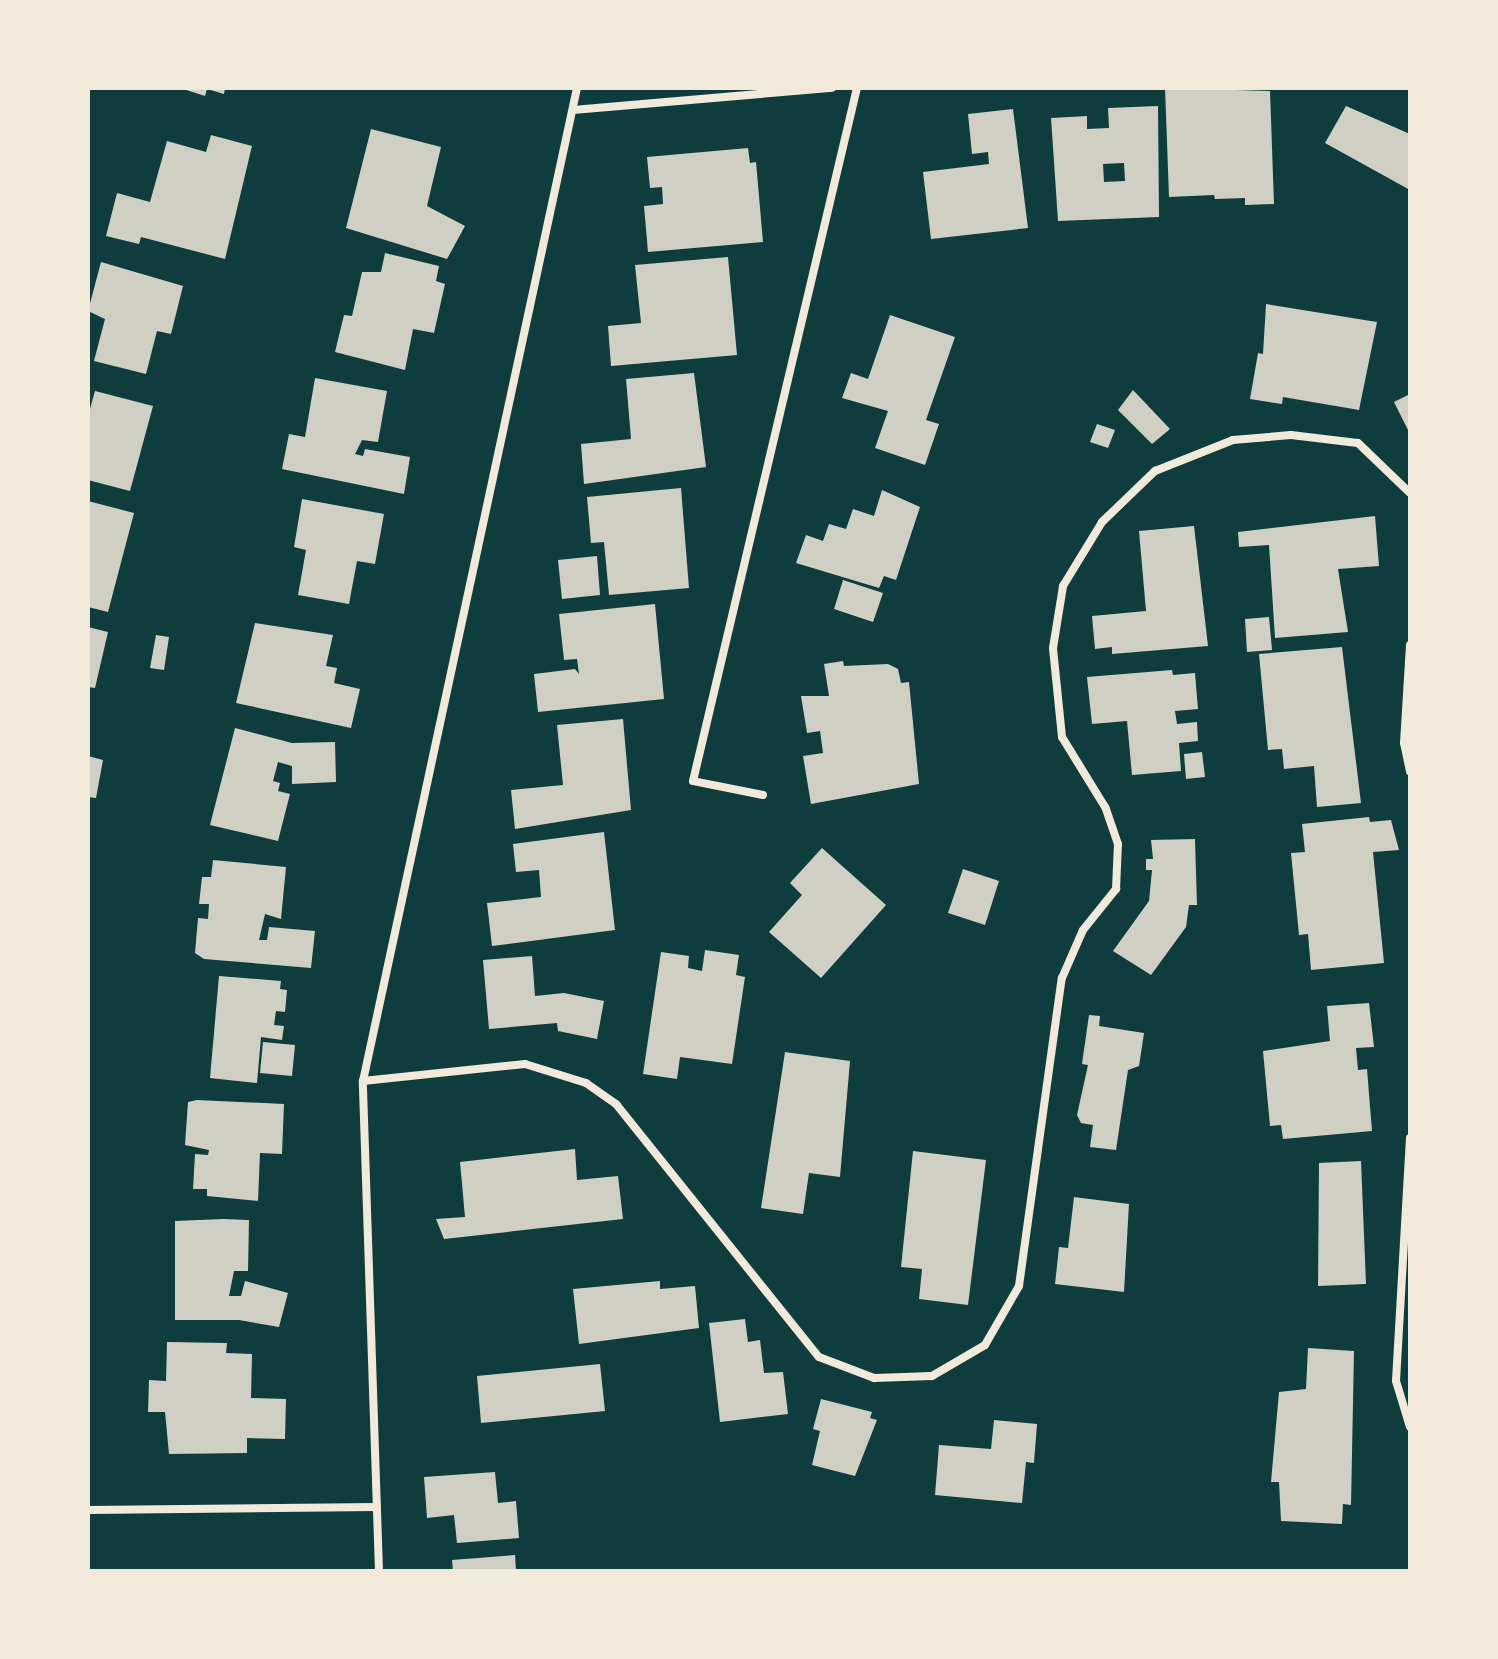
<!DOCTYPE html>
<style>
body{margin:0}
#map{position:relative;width:1498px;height:1659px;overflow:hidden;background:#0f3d3e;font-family:Merriweather,serif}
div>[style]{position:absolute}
.building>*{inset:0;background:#cfcfc3}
.minor>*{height:8px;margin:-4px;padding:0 4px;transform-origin:4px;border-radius:4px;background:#f1e9da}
span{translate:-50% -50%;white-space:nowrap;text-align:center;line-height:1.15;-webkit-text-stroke:6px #f1e9da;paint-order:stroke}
.frame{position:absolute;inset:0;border:90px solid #f1e9da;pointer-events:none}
</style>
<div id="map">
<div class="building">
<div style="clip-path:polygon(180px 88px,225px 88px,224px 94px,207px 89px,205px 96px)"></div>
<div style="clip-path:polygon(1165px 88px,1270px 91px,1274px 204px,1245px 205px,1245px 198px,1215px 199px,1214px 195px,1169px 197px)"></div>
<div style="clip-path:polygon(evenodd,1158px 106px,1159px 217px,1058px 221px,1051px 118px,1087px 116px,1087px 129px,1109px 128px,1108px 108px,1158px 106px,1124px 163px,1125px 181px,1104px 182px,1103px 164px,1124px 163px)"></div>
<div style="clip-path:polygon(1346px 106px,1410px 134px,1410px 190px,1325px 143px)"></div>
<div style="clip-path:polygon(1013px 109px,1028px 228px,931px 239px,923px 172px,989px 164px,988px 152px,972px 154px,968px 114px)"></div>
<div style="clip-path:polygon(371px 129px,441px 147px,427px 206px,465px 226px,447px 259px,346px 228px)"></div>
<div style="clip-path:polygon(211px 135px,252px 146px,225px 259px,141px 237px,139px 244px,106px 236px,117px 193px,150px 202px,167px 141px,206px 152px)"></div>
<div style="clip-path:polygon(748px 148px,750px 163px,756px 162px,763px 242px,648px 252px,644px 206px,663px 204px,662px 187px,650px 188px,647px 157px)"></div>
<div style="clip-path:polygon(385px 253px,439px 266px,436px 281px,445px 284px,434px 333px,413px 329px,405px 370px,335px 352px,344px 315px,352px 316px,362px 272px,381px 272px)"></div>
<div style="clip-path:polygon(728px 257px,737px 355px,611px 366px,608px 326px,641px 323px,635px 265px)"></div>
<div style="clip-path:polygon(101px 262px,183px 286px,171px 334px,157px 331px,146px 374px,94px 361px,105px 319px,88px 311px)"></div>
<div style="clip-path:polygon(1266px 304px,1377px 322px,1359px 410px,1283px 397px,1282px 404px,1250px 399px,1258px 353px,1263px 354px)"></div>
<div style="clip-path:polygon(890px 315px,955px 337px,926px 420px,939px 424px,925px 465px,875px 448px,888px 411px,842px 398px,851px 373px,868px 379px)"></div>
<div style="clip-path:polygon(694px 373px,706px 467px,584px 484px,581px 444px,631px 439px,626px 379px)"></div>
<div style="clip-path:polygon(315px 378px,387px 391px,378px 442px,362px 440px,355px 454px,363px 456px,365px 449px,410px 457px,404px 494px,282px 469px,289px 434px,305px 437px)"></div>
<div style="clip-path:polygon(1133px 390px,1170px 429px,1152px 444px,1118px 410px)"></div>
<div style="clip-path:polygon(95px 391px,153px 406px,130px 491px,88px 480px,88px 416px)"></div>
<div style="clip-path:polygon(1410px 394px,1410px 434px,1394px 402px)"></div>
<div style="clip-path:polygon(1097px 424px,1115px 430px,1108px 448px,1090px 442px)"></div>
<div style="clip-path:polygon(681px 488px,689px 588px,609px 595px,604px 542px,591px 543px,587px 497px)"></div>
<div style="clip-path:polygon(882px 490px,920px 507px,896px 580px,884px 576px,879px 588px,796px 563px,806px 535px,823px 541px,829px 524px,846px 529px,853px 509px,874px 516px)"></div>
<div style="clip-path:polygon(302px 499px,384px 514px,375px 564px,357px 561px,349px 604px,298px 595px,306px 550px,294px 547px)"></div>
<div style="clip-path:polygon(88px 501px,134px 513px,108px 612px,88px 607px)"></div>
<div style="clip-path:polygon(1375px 516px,1379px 566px,1338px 569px,1348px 632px,1275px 638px,1269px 545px,1239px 547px,1238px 532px)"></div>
<div style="clip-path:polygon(1194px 526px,1208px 646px,1112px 654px,1112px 647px,1095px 649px,1092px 616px,1146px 611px,1139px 531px)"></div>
<div style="clip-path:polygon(597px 556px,600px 595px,562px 599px,558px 560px)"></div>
<div style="clip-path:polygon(843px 580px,883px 593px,873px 622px,834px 609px)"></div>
<div style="clip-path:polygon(655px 604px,664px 699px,538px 712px,534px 674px,575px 669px,579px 674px,577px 659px,564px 660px,559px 614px)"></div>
<div style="clip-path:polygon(1269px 617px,1272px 650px,1247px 652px,1245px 619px)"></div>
<div style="clip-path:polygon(255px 623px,333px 635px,326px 666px,337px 668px,334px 683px,360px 689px,351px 728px,236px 703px)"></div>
<div style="clip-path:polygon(88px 627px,108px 632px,95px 688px,88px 687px)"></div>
<div style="clip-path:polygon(156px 635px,169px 637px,164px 670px,150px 668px)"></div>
<div style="clip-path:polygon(1342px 647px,1361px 803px,1317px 807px,1314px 766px,1284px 769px,1282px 749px,1268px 750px,1259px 654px)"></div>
<div style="clip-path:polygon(843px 661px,844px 666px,888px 664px,898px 669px,901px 683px,909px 682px,919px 784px,811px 804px,803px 756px,823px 753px,820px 731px,807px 733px,801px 696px,829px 696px,824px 664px)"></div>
<div style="clip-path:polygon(1172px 670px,1173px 675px,1195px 673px,1198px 709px,1175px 711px,1177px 724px,1197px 722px,1198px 741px,1179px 743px,1181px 771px,1132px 775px,1127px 721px,1092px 724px,1087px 677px)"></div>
<div style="clip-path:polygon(623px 719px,631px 810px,515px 829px,511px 790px,563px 785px,557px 725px)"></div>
<div style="clip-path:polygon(235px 728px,292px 743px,335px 742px,336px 782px,292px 784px,292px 766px,278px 762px,273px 781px,280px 783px,278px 791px,290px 794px,278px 841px,210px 825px)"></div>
<div style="clip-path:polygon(1202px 752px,1205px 777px,1186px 779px,1184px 754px)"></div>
<div style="clip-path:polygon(88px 756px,103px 760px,96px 798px,88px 797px)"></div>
<div style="clip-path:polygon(1369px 817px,1370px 822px,1391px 820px,1399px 850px,1373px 852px,1384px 963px,1311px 970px,1308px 934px,1299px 935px,1291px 853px,1305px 852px,1302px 824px)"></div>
<div style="clip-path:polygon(604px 832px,615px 930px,492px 946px,487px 903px,541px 897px,539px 870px,516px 872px,513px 844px)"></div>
<div style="clip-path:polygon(1195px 839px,1197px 905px,1189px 905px,1186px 927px,1151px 975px,1113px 951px,1149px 901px,1152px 870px,1146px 870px,1146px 859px,1153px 859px,1151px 840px)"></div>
<div style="clip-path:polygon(822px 848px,886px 905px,821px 978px,769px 932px,802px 895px,790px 883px)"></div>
<div style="clip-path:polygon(213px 860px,286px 867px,281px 919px,265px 914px,259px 940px,267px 940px,269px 927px,315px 931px,311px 968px,204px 959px,195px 953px,198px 918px,208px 919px,209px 904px,199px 904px,202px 877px,211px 877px)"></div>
<div style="clip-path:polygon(963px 869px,999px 881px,985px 925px,948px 913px)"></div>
<div style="clip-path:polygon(705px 950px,739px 955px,736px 975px,745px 977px,732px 1064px,680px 1057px,677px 1079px,643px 1074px,661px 952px,689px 956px,688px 968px,702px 971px)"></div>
<div style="clip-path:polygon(532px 956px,535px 996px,564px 993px,604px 1001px,597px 1039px,558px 1031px,557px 1023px,489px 1029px,483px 960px)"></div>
<div style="clip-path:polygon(219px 976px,281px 981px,280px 989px,287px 990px,285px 1012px,276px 1011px,274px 1025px,284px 1026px,282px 1040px,261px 1037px,257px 1083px,210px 1078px)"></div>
<div style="clip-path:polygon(1369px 1003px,1374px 1047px,1356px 1048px,1358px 1070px,1367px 1069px,1372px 1131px,1283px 1139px,1281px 1125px,1270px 1126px,1263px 1051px,1330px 1041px,1327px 1006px)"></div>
<div style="clip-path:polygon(1089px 1015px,1100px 1016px,1099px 1026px,1144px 1033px,1139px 1066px,1128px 1070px,1116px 1150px,1090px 1147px,1093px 1125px,1081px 1123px,1077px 1115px,1088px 1065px,1082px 1064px)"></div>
<div style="clip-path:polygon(263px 1042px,295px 1045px,292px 1076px,260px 1073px)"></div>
<div style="clip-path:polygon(785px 1052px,850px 1061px,840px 1177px,809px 1173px,803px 1214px,761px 1208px)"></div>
<div style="clip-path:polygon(197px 1100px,284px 1104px,282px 1154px,260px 1153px,258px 1201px,207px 1196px,207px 1189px,193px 1189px,195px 1154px,208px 1155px,209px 1150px,185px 1145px,188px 1102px)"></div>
<div style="clip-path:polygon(575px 1149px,577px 1180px,618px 1176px,623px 1219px,444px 1239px,436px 1219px,465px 1217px,460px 1162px)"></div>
<div style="clip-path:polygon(913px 1151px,986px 1160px,968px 1305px,919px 1299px,922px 1269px,901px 1267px)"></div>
<div style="clip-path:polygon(1361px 1161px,1366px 1284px,1318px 1286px,1319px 1163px)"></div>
<div style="clip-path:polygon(1074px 1197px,1129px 1204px,1124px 1292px,1055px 1284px,1059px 1247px,1068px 1248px)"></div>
<div style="clip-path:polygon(223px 1219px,249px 1220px,248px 1271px,234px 1271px,229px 1296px,241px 1296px,245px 1281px,288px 1293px,279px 1327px,239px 1320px,175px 1320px,175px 1221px)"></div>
<div style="clip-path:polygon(660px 1281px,660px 1289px,695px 1286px,699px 1328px,579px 1344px,573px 1289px)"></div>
<div style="clip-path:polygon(745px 1319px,748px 1342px,760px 1340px,764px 1373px,783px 1372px,788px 1414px,720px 1422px,709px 1323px)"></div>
<div style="clip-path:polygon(167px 1342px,227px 1343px,226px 1353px,252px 1354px,251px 1398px,286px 1399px,285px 1439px,247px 1438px,247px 1453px,169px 1454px,165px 1412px,148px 1412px,149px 1380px,166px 1381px)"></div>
<div style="clip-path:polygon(1308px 1348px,1354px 1351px,1351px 1505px,1343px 1504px,1342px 1524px,1281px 1521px,1279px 1482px,1271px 1482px,1279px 1392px,1306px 1389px)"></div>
<div style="clip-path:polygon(600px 1364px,605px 1411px,481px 1423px,477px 1376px)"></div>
<div style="clip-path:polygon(821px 1399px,872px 1412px,870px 1418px,877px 1420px,855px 1476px,812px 1465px,820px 1431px,813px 1429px)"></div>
<div style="clip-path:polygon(994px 1420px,1037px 1424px,1034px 1463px,1026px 1462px,1022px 1503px,935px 1495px,939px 1445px,991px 1449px)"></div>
<div style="clip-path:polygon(495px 1472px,498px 1503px,516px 1501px,519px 1538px,457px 1543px,454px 1515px,427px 1518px,424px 1477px)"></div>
<div style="clip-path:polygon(515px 1555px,516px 1571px,453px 1571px,452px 1560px)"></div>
</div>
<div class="minor">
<div style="left:573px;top:110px;width:260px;rotate:-4.9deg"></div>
<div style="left:1410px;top:645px;width:98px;rotate:93.5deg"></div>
<div style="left:1404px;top:743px;width:29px;rotate:78deg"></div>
<div style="left:763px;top:795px;width:71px;rotate:-168.7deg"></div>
<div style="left:693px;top:781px;width:712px;rotate:-76.69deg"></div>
<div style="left:363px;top:1081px;width:163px;rotate:-6deg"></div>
<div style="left:525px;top:1064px;width:64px;rotate:17.3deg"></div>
<div style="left:586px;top:1083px;width:37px;rotate:35deg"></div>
<div style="left:616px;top:1104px;width:324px;rotate:51.3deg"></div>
<div style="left:819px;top:1357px;width:59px;rotate:20.9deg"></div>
<div style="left:874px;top:1378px;width:58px;rotate:-2deg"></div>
<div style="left:932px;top:1376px;width:61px;rotate:-30.3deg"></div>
<div style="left:985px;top:1345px;width:68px;rotate:-60deg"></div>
<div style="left:1019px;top:1286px;width:311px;rotate:-82.1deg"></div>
<div style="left:1062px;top:978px;width:52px;rotate:-66.4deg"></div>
<div style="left:1083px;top:930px;width:53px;rotate:-51.2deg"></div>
<div style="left:1116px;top:889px;width:45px;rotate:-87.5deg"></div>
<div style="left:1118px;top:844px;width:39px;rotate:-109deg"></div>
<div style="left:1105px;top:807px;width:82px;rotate:-121.6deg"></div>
<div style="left:1062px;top:737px;width:89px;rotate:-95.8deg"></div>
<div style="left:1053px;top:648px;width:63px;rotate:-80.8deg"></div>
<div style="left:1063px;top:586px;width:75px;rotate:-58.6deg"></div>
<div style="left:1102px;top:522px;width:74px;rotate:-43.9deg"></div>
<div style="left:1155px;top:471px;width:84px;rotate:-21.7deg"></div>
<div style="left:1233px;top:440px;width:58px;rotate:-4.9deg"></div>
<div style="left:1291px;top:435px;width:67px;rotate:6.8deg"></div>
<div style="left:1358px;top:443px;width:72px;rotate:43.9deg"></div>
<div style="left:1410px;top:1138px;width:243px;rotate:93.3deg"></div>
<div style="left:1396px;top:1381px;width:48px;rotate:73.1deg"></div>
<div style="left:88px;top:1510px;width:289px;rotate:-0.6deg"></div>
<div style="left:379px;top:1571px;width:490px;rotate:-91.9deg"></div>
<div style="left:363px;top:1081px;width:1016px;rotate:-77.84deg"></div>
</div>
<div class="frame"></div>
</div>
